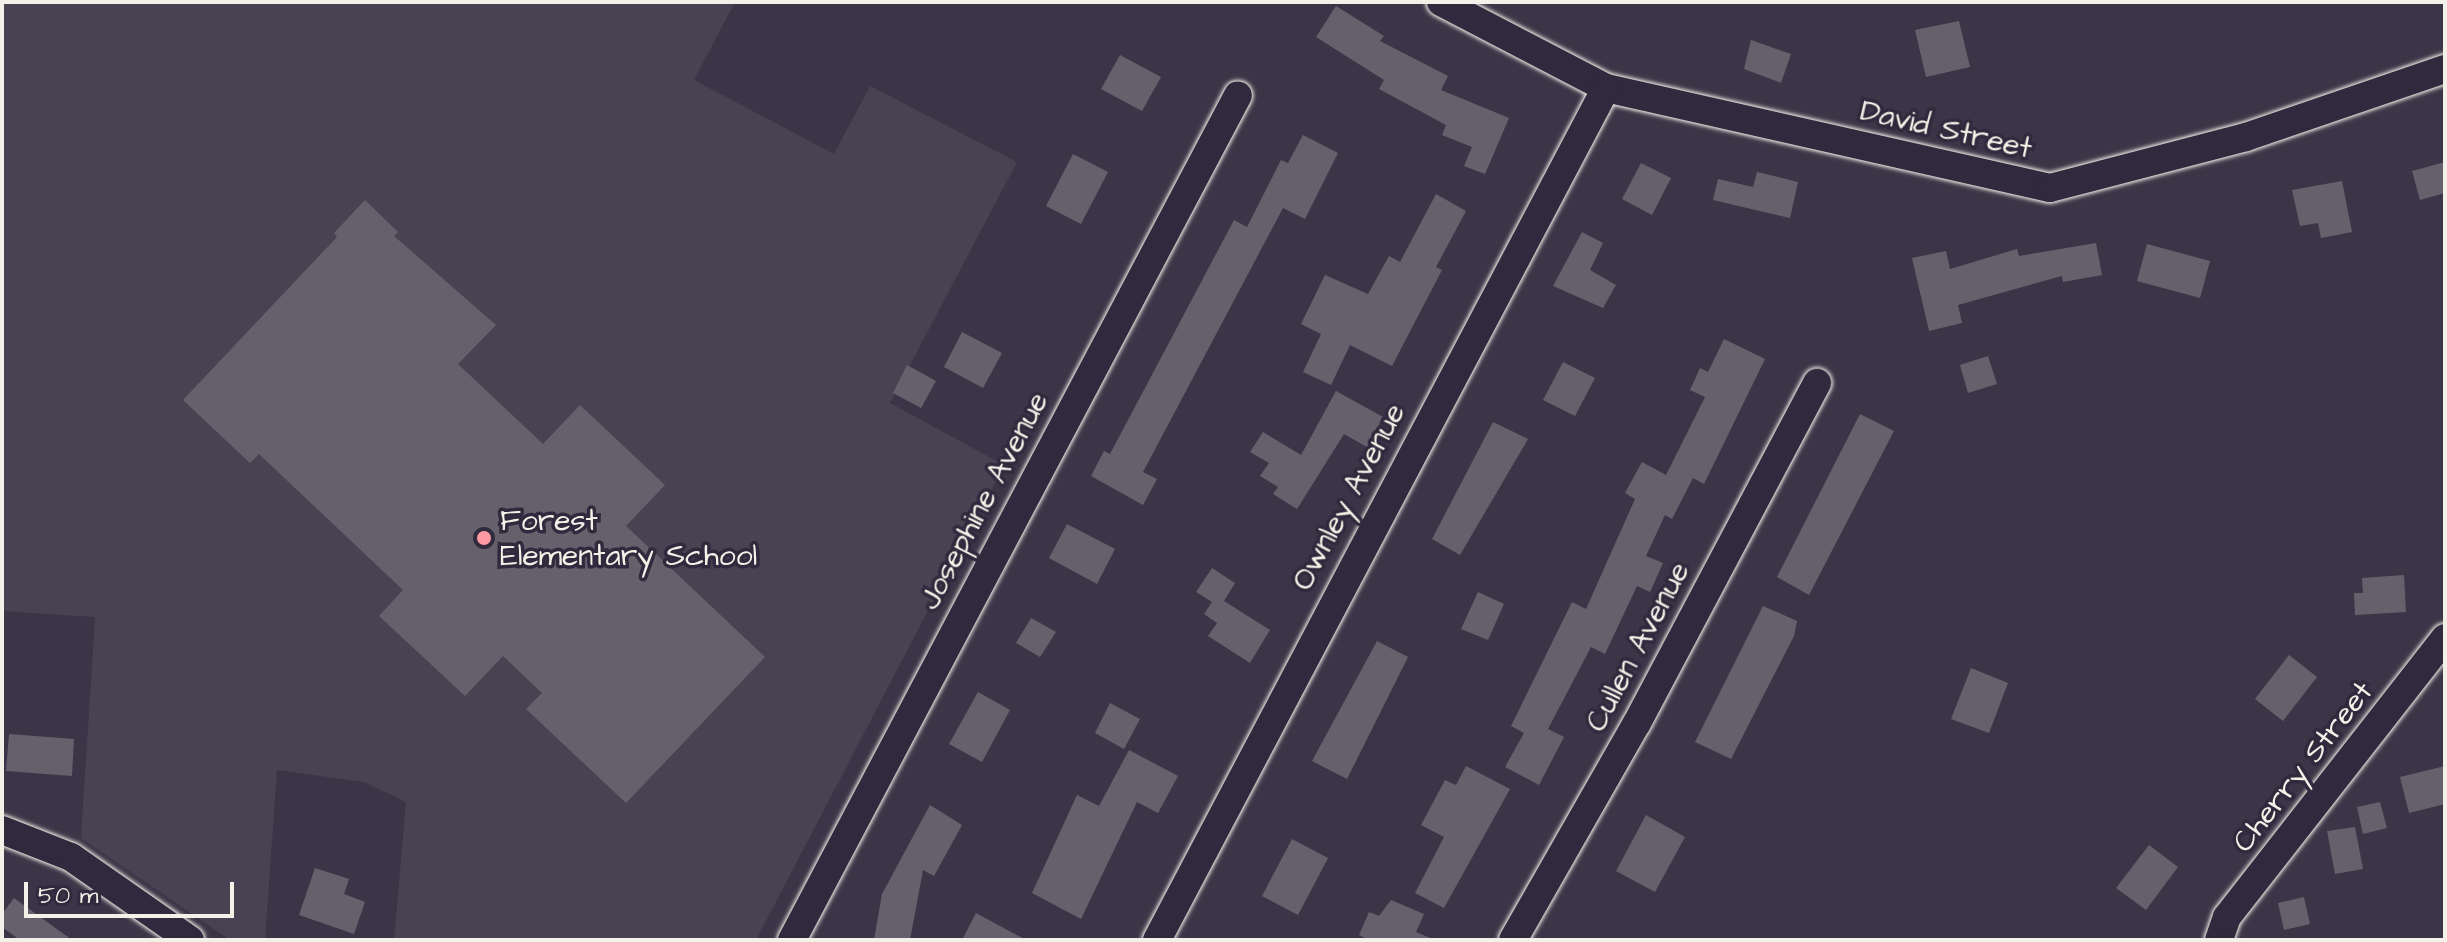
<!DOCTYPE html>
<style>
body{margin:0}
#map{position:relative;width:2447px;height:942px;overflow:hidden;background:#3b3647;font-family:"Architects Daughter",sans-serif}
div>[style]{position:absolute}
.built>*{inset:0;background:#484352}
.building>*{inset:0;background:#65616c}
.roads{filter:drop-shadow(0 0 2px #f4f1e8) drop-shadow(0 0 2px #f4f1e8)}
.minor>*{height:28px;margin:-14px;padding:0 14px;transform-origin:14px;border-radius:14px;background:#2f2a3d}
.dots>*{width:22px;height:22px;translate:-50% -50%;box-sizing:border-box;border:4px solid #2f2a3d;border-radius:50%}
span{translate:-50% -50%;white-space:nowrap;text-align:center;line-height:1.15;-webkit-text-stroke:7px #2f2a3d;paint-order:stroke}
.street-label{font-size:30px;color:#f4f1e8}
.poi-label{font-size:30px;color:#f4f1e8}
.left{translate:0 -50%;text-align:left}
.frame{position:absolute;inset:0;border:4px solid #f4f1e8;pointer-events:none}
.scale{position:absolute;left:24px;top:882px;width:210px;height:36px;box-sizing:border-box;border:4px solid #f4f1e8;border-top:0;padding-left:10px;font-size:24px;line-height:28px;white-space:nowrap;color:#f4f1e8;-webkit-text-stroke:6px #2f2a3d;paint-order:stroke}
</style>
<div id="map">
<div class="built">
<div style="clip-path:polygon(2px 2px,735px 2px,694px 80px,834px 154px,870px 86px,1017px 162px,890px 403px,1004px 465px,756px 940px,394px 940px,406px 802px,364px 782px,277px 770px,265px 940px,230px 940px,81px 838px,95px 617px,2px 611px)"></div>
</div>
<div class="building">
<div style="clip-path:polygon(1336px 6px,1384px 36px,1380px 41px,1448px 76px,1441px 90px,1509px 118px,1485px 174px,1464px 166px,1472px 147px,1442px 135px,1446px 125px,1379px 89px,1384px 80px,1316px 37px)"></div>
<div style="clip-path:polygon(1959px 21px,1970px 67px,1926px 77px,1915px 30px)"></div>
<div style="clip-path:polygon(1751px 40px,1791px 54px,1781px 83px,1744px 69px)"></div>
<div style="clip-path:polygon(1120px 55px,1161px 77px,1142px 111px,1101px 89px)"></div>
<div style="clip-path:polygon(1303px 135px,1338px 153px,1305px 219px,1283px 208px,1143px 472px,1157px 479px,1143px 505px,1091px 476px,1104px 451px,1110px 454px,1234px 220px,1247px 227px,1281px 160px,1288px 163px)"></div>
<div style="clip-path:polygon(1073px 154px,1108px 172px,1081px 224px,1046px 206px)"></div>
<div style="clip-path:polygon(2445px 162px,2445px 193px,2420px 200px,2412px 171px)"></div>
<div style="clip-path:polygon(1641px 163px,1671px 178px,1652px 215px,1622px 199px)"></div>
<div style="clip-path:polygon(1757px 172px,1798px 182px,1790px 218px,1713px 200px,1718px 179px,1753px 187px)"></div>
<div style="clip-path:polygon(2342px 181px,2352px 232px,2321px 238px,2318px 223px,2300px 226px,2292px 190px)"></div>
<div style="clip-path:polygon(1436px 194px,1466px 211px,1436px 267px,1442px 270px,1392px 366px,1350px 345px,1331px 385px,1303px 372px,1321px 334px,1301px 324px,1325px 275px,1368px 294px,1389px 256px,1400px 262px)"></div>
<div style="clip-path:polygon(365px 200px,398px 232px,394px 236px,496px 325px,458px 364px,543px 444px,580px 405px,665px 485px,626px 526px,765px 657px,626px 803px,526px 709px,542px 693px,503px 656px,465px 696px,379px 616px,403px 590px,259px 454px,250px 463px,183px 400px,337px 237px,334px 233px)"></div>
<div style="clip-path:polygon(1582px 232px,1603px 243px,1590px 270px,1616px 285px,1603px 308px,1553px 286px)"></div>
<div style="clip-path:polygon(2096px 243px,2102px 275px,2063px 282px,2062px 276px,1958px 305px,1962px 323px,1929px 331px,1912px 258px,1946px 251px,1950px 269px,2017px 249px,2019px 256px)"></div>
<div style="clip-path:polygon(2147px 244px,2210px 261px,2200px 298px,2137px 281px)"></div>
<div style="clip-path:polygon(962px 332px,1002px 353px,983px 388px,944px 367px)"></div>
<div style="clip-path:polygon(1724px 339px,1765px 359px,1704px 484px,1693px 478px,1672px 519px,1665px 515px,1646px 556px,1663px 563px,1650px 592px,1637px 586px,1605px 654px,1591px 647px,1548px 729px,1564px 737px,1539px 785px,1505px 767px,1524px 733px,1511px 726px,1572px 602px,1586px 609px,1635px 499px,1625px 493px,1642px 462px,1666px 475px,1705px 397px,1690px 390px,1700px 368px,1708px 372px)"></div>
<div style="clip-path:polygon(1988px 356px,1997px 384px,1968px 393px,1960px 365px)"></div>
<div style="clip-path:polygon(1563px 362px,1595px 378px,1575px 416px,1543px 400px)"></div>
<div style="clip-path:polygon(907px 365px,936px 381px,921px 408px,893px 393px)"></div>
<div style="clip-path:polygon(1336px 391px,1383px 417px,1367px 447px,1344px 434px,1297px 509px,1273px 494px,1278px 487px,1260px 476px,1269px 463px,1250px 452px,1263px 432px,1301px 455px)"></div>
<div style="clip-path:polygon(1860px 414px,1894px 431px,1809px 595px,1777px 577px)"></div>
<div style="clip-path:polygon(1493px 422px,1528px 439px,1460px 555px,1432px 539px)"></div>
<div style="clip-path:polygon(1067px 524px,1115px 549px,1097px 584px,1049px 558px)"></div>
<div style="clip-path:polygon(1212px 568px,1235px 583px,1224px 601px,1270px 630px,1250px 663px,1208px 636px,1217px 623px,1204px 614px,1212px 602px,1196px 592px)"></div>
<div style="clip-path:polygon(2404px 575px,2406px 612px,2355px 615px,2354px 593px,2363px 593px,2362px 578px)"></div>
<div style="clip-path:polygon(1478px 592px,1504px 604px,1488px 640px,1461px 629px)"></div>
<div style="clip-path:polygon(1763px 606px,1797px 621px,1794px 636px,1731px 759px,1695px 742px)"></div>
<div style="clip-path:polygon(1031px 618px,1056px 632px,1040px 657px,1016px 643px)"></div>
<div style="clip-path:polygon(1377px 641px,1408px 657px,1347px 779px,1312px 761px)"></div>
<div style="clip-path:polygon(2289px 655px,2317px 677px,2283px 721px,2255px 699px)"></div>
<div style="clip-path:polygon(1971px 668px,2008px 683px,1989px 733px,1951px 719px)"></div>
<div style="clip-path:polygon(978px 692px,1010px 710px,982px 762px,949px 744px)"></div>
<div style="clip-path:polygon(1110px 703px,1140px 719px,1124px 749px,1095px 733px)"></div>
<div style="clip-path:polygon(9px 734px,74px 739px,72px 776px,6px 771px)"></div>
<div style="clip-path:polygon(1129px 750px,1178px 776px,1158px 813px,1137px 802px,1081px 919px,1032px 893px,1077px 795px,1099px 806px)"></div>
<div style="clip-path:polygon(1466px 766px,1510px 789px,1444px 908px,1415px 893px,1444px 837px,1421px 825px,1445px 780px,1456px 785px)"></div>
<div style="clip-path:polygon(2445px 766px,2445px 804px,2409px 813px,2400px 777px)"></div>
<div style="clip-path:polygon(2380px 802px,2387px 828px,2363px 834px,2357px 807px)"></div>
<div style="clip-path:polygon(930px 805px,962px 825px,934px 876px,923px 870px,910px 940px,874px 940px,882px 894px)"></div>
<div style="clip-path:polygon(1646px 815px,1685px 837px,1655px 892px,1616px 871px)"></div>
<div style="clip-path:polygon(2355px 827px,2363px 869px,2335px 874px,2327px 831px)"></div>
<div style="clip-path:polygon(1292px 839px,1328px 858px,1298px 915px,1262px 896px)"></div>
<div style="clip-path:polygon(2149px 845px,2178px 867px,2146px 910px,2116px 888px)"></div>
<div style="clip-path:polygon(315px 868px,349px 879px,344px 894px,365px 902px,354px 934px,299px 915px)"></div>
<div style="clip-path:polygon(2304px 897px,2310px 924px,2284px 930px,2278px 903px)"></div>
<div style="clip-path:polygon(14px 898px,72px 940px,20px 940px,2px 927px,2px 914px)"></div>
<div style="clip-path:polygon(1391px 900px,1424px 914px,1416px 932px,1435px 940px,1369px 940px,1359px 935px,1369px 912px,1379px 916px)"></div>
<div style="clip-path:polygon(976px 913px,1026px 940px,962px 940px)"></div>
</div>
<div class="roads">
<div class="minor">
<div style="left:1441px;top:2px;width:186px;rotate:27.5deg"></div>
<div style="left:1606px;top:88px;width:455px;rotate:12.7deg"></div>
<div style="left:2050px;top:188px;width:203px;rotate:-14.6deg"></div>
<div style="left:2246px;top:137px;width:210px;rotate:-18.9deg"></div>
<div style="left:2px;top:830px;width:74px;rotate:21.4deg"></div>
<div style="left:71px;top:857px;width:145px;rotate:34.9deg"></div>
<div style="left:792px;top:940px;width:955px;rotate:-62.17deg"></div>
<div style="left:1157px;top:940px;width:963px;rotate:-62.21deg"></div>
<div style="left:1513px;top:940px;width:250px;rotate:-60.3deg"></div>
<div style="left:1637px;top:723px;width:385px;rotate:-62.1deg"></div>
<div style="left:2219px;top:940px;width:24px;rotate:-71deg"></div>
<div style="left:2227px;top:917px;width:354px;rotate:-52deg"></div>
</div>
</div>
<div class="dots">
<div style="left:484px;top:538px;background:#ff9aa2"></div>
</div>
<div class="street-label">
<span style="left:1946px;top:130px;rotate:13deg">David Street</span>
<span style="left:1349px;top:497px;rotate:-62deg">Ownley Avenue</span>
<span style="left:984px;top:501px;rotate:-62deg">Josephine Avenue</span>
<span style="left:1638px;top:647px;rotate:-62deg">Cullen Avenue</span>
<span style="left:2303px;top:767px;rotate:-52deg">Cherry Street</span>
</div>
<div class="poi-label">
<span class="left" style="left:500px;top:538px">Forest<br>Elementary School</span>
</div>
<div class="frame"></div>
<div class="scale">50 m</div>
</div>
